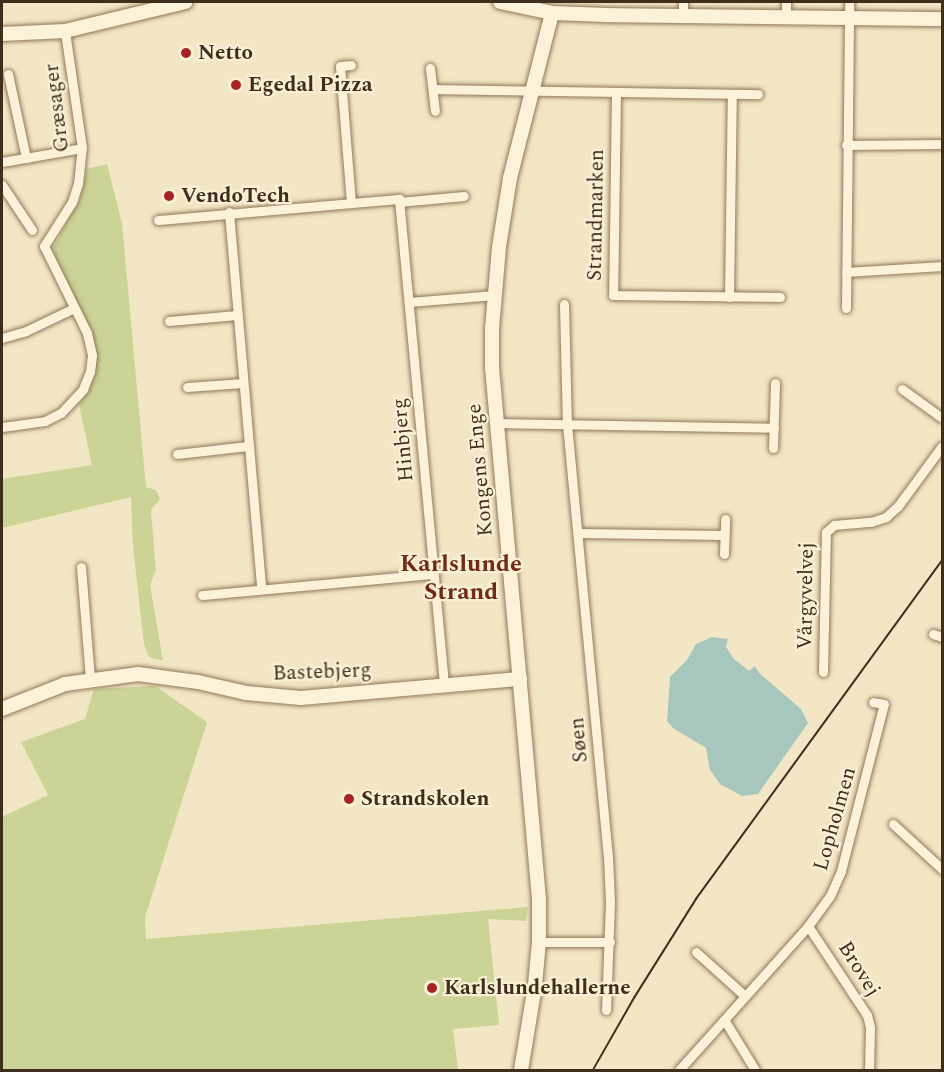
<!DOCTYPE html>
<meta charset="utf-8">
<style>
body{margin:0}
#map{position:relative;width:944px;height:1072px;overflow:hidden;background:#f3e6c5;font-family:Spectral,serif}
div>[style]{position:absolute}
.green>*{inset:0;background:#cbd397}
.water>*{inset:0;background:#a7c6bd}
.roads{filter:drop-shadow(0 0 2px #917758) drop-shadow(0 0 2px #917758)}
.street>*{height:9px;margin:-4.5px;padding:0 4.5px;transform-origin:4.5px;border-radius:4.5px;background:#fcf2d9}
.secondary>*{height:14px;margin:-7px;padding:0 7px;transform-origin:7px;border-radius:7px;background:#fcf2d9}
.tram>*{height:1.5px;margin:-0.75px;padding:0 0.75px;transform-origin:0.75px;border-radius:0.75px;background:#3f2e1e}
.dots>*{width:16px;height:16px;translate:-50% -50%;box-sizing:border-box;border:3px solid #f9f0d5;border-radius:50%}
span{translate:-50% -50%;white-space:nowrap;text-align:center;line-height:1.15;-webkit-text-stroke:4.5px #f9f0d5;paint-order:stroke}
.poi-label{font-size:21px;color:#3f2e1e;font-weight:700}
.left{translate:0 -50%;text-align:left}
.street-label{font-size:21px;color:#3f2e1e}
.quarter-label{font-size:24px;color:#712c18;font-weight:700}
.frame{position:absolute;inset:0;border:3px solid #3f2e1e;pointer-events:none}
</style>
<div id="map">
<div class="green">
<div style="clip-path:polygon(107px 164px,122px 223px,146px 487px,156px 490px,160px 499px,151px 510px,156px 570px,150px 585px,163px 661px,149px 657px,144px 644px,133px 547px,131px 497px,2px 528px,2px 479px,92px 465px,79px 405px,93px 379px,95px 365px,93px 341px,52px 249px,80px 199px,87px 169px)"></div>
<div style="clip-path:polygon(155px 686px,207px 722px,145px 917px,146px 939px,528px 907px,526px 921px,488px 919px,499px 1025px,453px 1029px,458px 1070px,2px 1070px,2px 817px,48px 795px,21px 742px,85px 719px,94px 689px)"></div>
</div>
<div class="water">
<div style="clip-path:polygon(712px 637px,728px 639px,726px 647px,734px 659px,749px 671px,755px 666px,759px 673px,801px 709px,808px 723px,758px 794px,742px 796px,720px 784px,710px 770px,706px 748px,673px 728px,667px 721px,670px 677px,687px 660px,696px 644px)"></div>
</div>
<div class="roads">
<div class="street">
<div style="left:683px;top:2px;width:14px;rotate:90deg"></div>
<div style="left:786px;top:17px;width:15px;rotate:-90deg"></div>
<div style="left:430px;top:68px;width:43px;rotate:83.4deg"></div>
<div style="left:8px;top:74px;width:86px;rotate:77.9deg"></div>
<div style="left:433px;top:89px;width:325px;rotate:0.9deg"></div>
<div style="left:616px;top:92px;width:203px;rotate:90.8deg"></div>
<div style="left:613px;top:295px;width:167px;rotate:0.7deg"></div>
<div style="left:846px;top:145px;width:96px;rotate:-0.6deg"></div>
<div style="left:2px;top:162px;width:81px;rotate:-9.9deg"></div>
<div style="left:2px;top:185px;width:54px;rotate:56.3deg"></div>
<div style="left:399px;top:202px;width:65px;rotate:-5.3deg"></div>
<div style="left:351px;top:203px;width:137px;rotate:-94.6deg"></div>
<div style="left:340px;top:66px;width:11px;rotate:-5deg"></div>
<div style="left:229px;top:212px;width:378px;rotate:85.1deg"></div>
<div style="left:158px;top:220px;width:242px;rotate:-5deg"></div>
<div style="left:399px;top:199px;width:488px;rotate:84.7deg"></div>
<div style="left:846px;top:272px;width:96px;rotate:-3.6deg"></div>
<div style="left:729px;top:297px;width:203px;rotate:-89.2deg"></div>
<div style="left:409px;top:302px;width:86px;rotate:-4.7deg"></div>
<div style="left:564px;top:304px;width:120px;rotate:88.6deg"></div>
<div style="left:567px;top:424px;width:434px;rotate:84.6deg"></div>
<div style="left:608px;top:856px;width:46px;rotate:87.5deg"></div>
<div style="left:610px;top:902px;width:108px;rotate:92.1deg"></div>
<div style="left:846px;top:308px;width:306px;rotate:-89.4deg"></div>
<div style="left:169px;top:321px;width:68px;rotate:-5deg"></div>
<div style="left:2px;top:338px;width:25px;rotate:-16deg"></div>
<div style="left:26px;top:331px;width:53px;rotate:-25.6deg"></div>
<div style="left:187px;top:387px;width:56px;rotate:-4.1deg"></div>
<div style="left:902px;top:389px;width:49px;rotate:35.9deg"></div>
<div style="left:497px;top:423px;width:277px;rotate:1deg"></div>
<div style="left:2px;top:427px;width:43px;rotate:-7.9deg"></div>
<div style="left:45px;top:421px;width:18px;rotate:-27deg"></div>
<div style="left:61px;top:413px;width:33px;rotate:-47deg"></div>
<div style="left:83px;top:389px;width:18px;rotate:-68deg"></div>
<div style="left:90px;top:372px;width:17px;rotate:-83deg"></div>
<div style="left:92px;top:355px;width:23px;rotate:-103deg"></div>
<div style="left:87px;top:333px;width:97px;rotate:-116.3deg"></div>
<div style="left:44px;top:246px;width:52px;rotate:-57.5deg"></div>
<div style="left:72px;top:202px;width:19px;rotate:-72deg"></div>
<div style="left:78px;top:184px;width:36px;rotate:-84deg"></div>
<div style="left:82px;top:148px;width:118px;rotate:-98.3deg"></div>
<div style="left:773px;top:448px;width:65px;rotate:-88.2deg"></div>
<div style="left:177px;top:454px;width:71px;rotate:-6.4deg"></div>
<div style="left:579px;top:533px;width:145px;rotate:0.8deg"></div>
<div style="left:724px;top:554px;width:35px;rotate:-88deg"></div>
<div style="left:81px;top:567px;width:112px;rotate:85.4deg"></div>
<div style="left:202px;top:595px;width:232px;rotate:-5.2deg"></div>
<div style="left:933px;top:634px;width:9px;rotate:18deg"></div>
<div style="left:823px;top:672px;width:140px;rotate:-88.8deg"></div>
<div style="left:826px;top:532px;width:11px;rotate:-41deg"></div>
<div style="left:834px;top:525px;width:37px;rotate:-5deg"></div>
<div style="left:871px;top:522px;width:16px;rotate:-18deg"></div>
<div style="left:886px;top:517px;width:16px;rotate:-43deg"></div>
<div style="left:898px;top:506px;width:74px;rotate:-53.7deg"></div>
<div style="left:893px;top:824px;width:67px;rotate:42.6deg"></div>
<div style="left:808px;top:926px;width:107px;rotate:56.5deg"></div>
<div style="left:867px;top:1015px;width:12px;rotate:76deg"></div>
<div style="left:870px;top:1027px;width:43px;rotate:91.3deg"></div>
<div style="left:539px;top:942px;width:71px"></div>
<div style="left:696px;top:952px;width:66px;rotate:41.9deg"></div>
<div style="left:725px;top:1021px;width:57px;rotate:58.5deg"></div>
<div style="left:679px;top:1070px;width:193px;rotate:-48.1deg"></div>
<div style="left:808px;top:926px;width:37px;rotate:-54deg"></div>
<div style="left:830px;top:896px;width:27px;rotate:-66deg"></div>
<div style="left:841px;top:871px;width:172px;rotate:-75.6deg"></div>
<div style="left:884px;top:704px;width:11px;rotate:-170deg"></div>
</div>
<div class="secondary">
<div style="left:500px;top:2px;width:53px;rotate:11.9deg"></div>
<div style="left:552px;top:13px;width:54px;rotate:2.1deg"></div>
<div style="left:606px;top:15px;width:336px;rotate:0.7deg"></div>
<div style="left:2px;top:34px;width:63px;rotate:-2.7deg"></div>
<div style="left:65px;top:31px;width:124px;rotate:-13.5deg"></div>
<div style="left:2px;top:709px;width:68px;rotate:-21.6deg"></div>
<div style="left:65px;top:684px;width:74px;rotate:-7.8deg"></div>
<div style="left:138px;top:674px;width:61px;rotate:7.6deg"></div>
<div style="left:198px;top:682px;width:49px;rotate:12.9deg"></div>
<div style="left:246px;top:693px;width:55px;rotate:5.2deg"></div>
<div style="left:301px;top:698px;width:220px;rotate:-5deg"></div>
<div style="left:521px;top:1070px;width:86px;rotate:-80.6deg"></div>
<div style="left:535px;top:985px;width:43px;rotate:-84.7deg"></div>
<div style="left:539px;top:942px;width:43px;rotate:-90deg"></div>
<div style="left:539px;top:899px;width:534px;rotate:-95.05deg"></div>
<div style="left:492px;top:367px;width:38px;rotate:-90deg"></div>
<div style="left:492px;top:329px;width:82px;rotate:-85.1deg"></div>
<div style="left:499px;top:247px;width:70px;rotate:-80.9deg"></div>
<div style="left:510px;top:178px;width:170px;rotate:-75.7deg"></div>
</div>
</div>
<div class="tram">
<div style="left:593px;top:1070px;width:83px;rotate:-60.3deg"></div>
<div style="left:634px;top:998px;width:117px;rotate:-57.9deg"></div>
<div style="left:696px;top:899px;width:418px;rotate:-54deg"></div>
</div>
<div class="dots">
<div style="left:186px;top:53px;background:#a72221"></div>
<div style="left:236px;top:85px;background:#a72221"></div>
<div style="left:169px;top:196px;background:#a72221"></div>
<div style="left:349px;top:799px;background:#a72221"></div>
<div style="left:432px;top:988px;background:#a72221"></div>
</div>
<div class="poi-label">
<span class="left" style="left:198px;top:53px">Netto</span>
<span class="left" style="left:248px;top:85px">Egedal Pizza</span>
<span class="left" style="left:181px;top:196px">VendoTech</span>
<span class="left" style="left:361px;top:799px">Strandskolen</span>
<span class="left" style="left:444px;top:988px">Karlslundehallerne</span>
</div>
<div class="street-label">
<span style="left:57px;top:108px;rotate:-97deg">Græsager</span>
<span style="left:596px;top:215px;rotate:-89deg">Strandmarken</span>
<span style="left:403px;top:440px;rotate:-95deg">Hinbjerg</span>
<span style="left:480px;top:470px;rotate:-95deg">Kongens Enge</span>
<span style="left:806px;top:596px;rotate:-89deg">Vårgyvelvej</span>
<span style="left:322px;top:672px;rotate:-2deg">Bastebjerg</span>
<span style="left:579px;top:740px;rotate:-95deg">Søen</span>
<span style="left:835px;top:819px;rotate:-74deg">Lopholmen</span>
<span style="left:859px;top:969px;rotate:58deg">Brovej</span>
</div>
<div class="quarter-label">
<span style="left:461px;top:579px">Karlslunde<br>Strand</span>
</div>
<div class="frame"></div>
</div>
